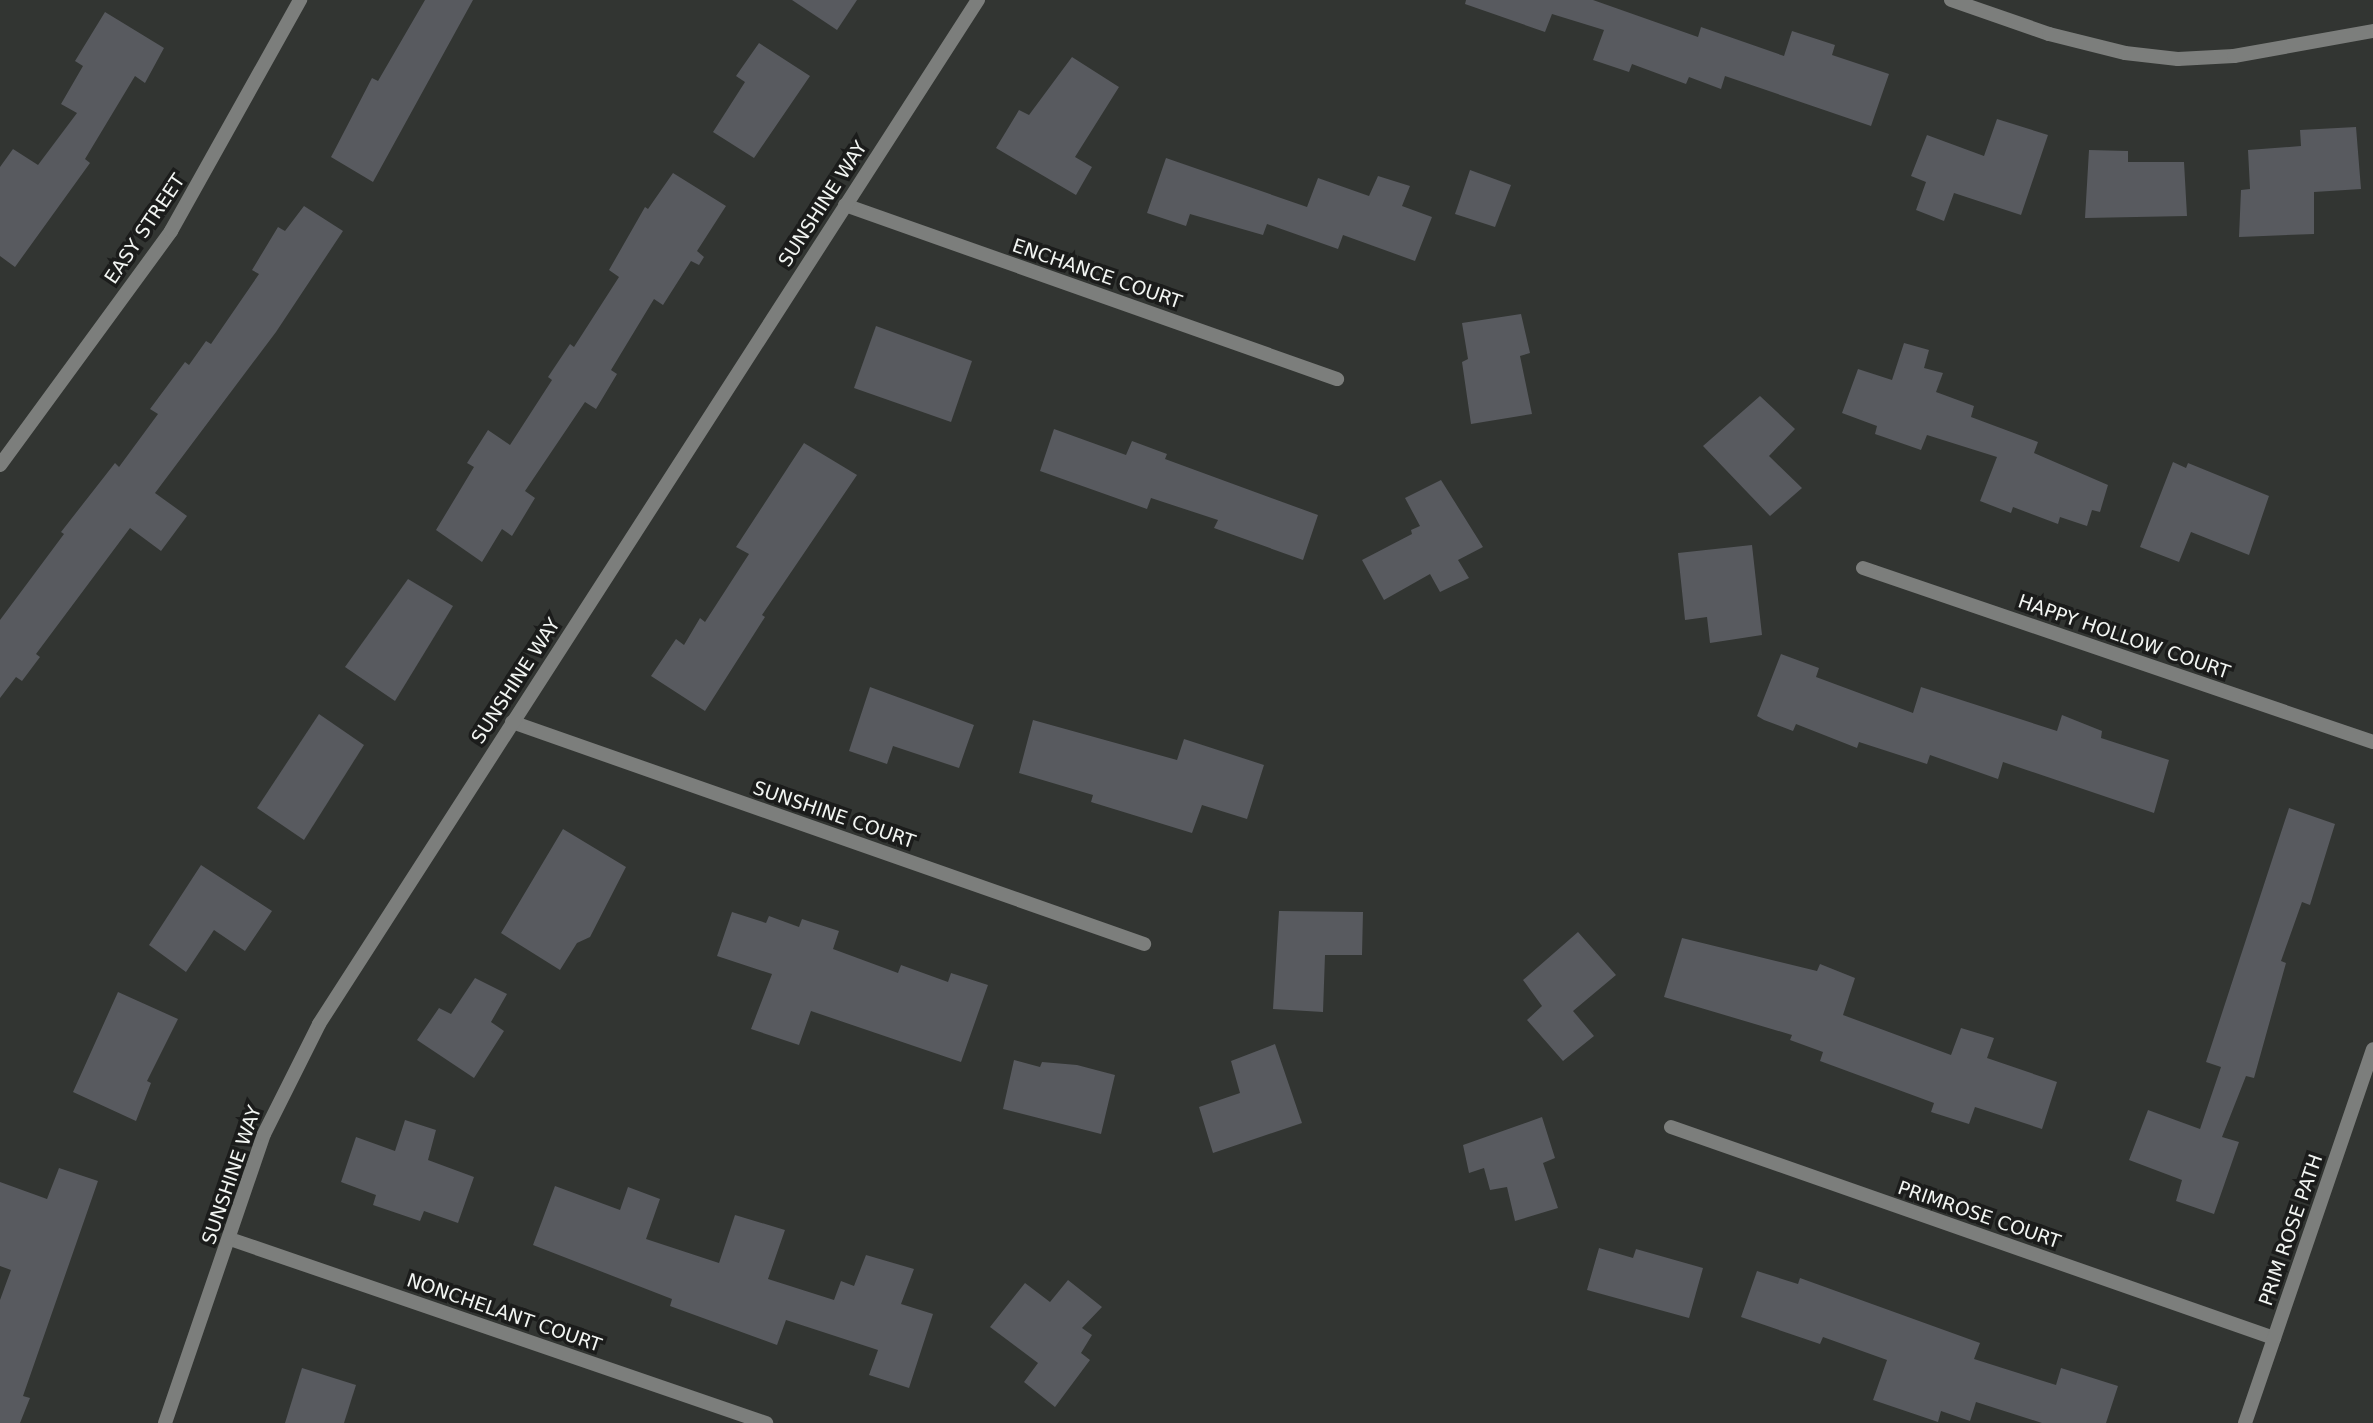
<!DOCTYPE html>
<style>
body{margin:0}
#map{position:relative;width:2373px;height:1423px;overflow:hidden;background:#323532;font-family:"DejaVu Sans",sans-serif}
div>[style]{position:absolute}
.building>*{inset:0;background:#585a5f}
.minor>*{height:14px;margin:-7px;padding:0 7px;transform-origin:7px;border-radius:7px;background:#7c7e7c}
span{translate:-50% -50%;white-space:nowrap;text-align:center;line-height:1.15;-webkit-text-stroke:7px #1b1c1b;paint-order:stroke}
.street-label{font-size:19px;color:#f2f5f2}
</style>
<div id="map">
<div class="building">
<div style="clip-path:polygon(425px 0,473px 0,373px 182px,331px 157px,372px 78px,378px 81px)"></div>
<div style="clip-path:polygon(792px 0,857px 0,837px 30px)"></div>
<div style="clip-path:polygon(1466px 0,1593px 0,1698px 37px,1701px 27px,1784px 56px,1792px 31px,1835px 45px,1832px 55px,1889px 74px,1871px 126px,1725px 76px,1721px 89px,1689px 77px,1686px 84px,1632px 64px,1629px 72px,1593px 60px,1604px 30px,1552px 14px,1545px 32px,1465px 4px)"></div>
<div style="clip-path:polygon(105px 12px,164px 48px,145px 83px,135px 76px,85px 159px,90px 163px,15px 267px,0 256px,0 167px,13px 149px,38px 165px,77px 113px,61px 104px,83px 66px,75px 61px)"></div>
<div style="clip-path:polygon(759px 43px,810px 76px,754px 158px,713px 132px,745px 82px,736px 76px)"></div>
<div style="clip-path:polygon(1072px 57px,1119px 87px,1075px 157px,1092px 167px,1076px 195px,996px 148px,1019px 110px,1029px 115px)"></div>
<div style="clip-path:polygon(1997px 119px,2048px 135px,2021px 215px,1954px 193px,1944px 221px,1916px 210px,1926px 182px,1911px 176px,1927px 135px,1984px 156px)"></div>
<div style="clip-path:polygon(2356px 127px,2361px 189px,2314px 192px,2314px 234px,2239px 237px,2241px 190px,2250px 189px,2248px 150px,2301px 146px,2300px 130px)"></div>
<div style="clip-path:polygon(2089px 150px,2128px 151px,2128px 162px,2184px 162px,2187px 216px,2085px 218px)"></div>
<div style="clip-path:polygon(1166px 158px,1307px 207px,1318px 178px,1369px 196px,1378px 176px,1410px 186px,1402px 206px,1432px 217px,1415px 261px,1343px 235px,1338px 249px,1267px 224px,1263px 235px,1190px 214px,1186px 226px,1147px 213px)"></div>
<div style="clip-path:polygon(1470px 170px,1511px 185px,1495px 227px,1455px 214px)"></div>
<div style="clip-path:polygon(673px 173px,726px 206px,697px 251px,704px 257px,699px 265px,691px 261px,663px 305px,654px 299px,611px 370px,617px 374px,596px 409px,585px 402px,525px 491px,535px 498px,512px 536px,502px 529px,482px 562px,436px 530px,474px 467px,467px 463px,488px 430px,510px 445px,552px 380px,548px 377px,570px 344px,574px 347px,619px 277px,609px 270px,645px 207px,648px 209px)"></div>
<div style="clip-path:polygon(304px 206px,343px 231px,276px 332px,155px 493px,187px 516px,161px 551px,130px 528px,36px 654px,40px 657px,22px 681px,16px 677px,0 698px,0 620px,64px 534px,61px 532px,115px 463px,119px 467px,158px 414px,150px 409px,185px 362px,189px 365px,206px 341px,211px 344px,259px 274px,252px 270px,278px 227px,285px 231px)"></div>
<div style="clip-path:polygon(1521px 314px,1530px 353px,1520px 356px,1532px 414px,1471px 424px,1462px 362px,1468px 359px,1462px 323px)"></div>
<div style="clip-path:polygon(876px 326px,972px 361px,951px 422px,854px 388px)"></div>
<div style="clip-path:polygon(1904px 343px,1929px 350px,1924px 368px,1943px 373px,1936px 392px,1974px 406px,1971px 417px,2038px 442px,2034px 453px,2108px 485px,2100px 512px,2092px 510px,2087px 526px,2060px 517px,2058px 524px,2013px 507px,2011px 513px,1980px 501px,1997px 457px,1927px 435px,1921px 450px,1875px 434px,1877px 426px,1842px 413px,1858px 369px,1892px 380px)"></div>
<div style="clip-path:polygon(1760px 396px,1795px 429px,1769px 456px,1802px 488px,1770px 516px,1703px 446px)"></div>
<div style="clip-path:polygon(1054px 429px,1126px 455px,1132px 441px,1167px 454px,1165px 459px,1318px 515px,1303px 560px,1214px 528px,1218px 520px,1151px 498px,1147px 509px,1040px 471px)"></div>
<div style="clip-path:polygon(804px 443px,857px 475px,762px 615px,765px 617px,705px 711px,651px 676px,676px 639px,684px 645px,700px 618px,705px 622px,749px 554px,736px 547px)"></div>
<div style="clip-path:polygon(2173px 462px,2186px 468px,2188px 463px,2269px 496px,2249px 555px,2191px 532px,2179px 562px,2140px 547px)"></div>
<div style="clip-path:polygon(1441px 480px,1483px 547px,1458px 560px,1469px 578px,1440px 592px,1430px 574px,1384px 600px,1362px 560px,1412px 534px,1411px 530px,1420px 526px,1405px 498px)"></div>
<div style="clip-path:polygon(1752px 545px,1762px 635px,1710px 643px,1707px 617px,1685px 620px,1678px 553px)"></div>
<div style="clip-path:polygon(408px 579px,453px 606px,395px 701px,345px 667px)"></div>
<div style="clip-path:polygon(1781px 654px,1819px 668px,1816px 677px,1913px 713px,1921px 687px,2057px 731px,2062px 715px,2102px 731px,2101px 738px,2169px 760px,2154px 813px,2003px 762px,1998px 779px,1930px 755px,1927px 764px,1859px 742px,1857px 748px,1796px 724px,1793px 731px,1764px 720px,1757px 716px)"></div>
<div style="clip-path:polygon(870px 687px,974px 725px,959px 768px,893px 746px,887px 764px,849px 751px)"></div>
<div style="clip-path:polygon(319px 714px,364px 745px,304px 840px,257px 808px)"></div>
<div style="clip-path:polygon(1033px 720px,1177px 760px,1184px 739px,1264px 765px,1247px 819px,1202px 805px,1192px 833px,1091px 802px,1093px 795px,1019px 773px)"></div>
<div style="clip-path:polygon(2289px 808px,2335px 824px,2310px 905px,2302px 902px,2281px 961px,2286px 963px,2254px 1078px,2246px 1076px,2222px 1137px,2239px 1142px,2214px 1214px,2176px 1201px,2182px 1180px,2129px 1160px,2148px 1110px,2200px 1129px,2221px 1067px,2206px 1062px)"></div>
<div style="clip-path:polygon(563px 829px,626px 867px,590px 937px,577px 943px,560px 970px,501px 933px)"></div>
<div style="clip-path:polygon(201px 865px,272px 911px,245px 951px,214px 930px,186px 972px,149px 945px)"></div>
<div style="clip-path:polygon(1279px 911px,1363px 912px,1362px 955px,1325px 955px,1323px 1012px,1273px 1009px)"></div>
<div style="clip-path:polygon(732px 912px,766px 923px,769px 916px,799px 927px,802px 919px,839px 931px,833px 949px,898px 973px,901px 965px,948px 982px,951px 973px,988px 985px,961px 1062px,811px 1011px,799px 1045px,751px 1029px,772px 974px,717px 956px)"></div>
<div style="clip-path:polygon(1578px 932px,1616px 975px,1573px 1011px,1594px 1036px,1563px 1061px,1527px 1020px,1542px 1006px,1523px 980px)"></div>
<div style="clip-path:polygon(1682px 938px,1817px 971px,1820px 964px,1855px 978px,1843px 1015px,1951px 1055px,1961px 1028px,1994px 1038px,1987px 1058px,2057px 1082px,2042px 1129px,1975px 1107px,1969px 1124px,1931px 1112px,1934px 1103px,1820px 1061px,1823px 1052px,1790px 1040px,1792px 1035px,1664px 997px)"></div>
<div style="clip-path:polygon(475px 978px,507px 994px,491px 1022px,504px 1031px,474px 1078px,417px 1040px,439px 1008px,451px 1014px)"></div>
<div style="clip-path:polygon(118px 992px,178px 1019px,147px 1081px,151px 1083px,136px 1121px,73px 1092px)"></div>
<div style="clip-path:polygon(1275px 1044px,1302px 1123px,1213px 1153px,1199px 1107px,1240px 1093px,1231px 1061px)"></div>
<div style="clip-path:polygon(1014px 1060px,1040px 1067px,1042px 1062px,1077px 1065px,1115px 1075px,1101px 1134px,1003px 1109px)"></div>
<div style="clip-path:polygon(1542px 1117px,1555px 1158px,1543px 1163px,1558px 1208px,1515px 1221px,1507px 1187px,1490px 1190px,1484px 1168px,1469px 1173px,1463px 1145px)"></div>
<div style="clip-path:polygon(405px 1120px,436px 1130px,428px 1160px,474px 1177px,458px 1223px,424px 1211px,420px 1221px,373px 1205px,376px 1195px,341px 1182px,356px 1137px,395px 1151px)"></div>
<div style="clip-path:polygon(59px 1168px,98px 1181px,23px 1396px,30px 1398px,20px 1423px,0 1423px,0 1300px,11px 1270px,0 1266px,0 1182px,47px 1199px)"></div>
<div style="clip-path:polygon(555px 1186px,620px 1210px,628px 1187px,660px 1199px,646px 1239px,719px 1263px,735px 1215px,785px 1230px,768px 1279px,834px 1300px,841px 1281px,854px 1286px,866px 1255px,914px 1269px,901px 1304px,933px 1314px,909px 1388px,869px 1375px,878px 1350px,786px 1320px,777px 1345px,670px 1306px,672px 1299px,533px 1245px)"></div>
<div style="clip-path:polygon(1599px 1248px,1633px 1258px,1636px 1249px,1703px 1268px,1689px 1318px,1587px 1290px)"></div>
<div style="clip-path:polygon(1757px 1271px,1798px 1284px,1800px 1278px,1980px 1343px,1974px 1359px,2056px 1385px,2061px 1368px,2118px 1386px,2106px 1423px,2042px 1423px,1976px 1402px,1970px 1421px,1941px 1411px,1938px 1422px,1873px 1400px,1887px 1360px,1823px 1337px,1820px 1344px,1741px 1317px)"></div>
<div style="clip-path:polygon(1068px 1280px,1102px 1307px,1082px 1328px,1092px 1335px,1081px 1353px,1090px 1360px,1055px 1407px,1024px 1382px,1038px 1363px,990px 1327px,1025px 1283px,1050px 1302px)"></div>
<div style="clip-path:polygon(302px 1368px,356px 1385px,344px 1423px,285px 1423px)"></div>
</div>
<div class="minor">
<div style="left:1951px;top:0;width:104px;rotate:19.1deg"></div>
<div style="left:2049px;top:34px;width:78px;rotate:14deg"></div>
<div style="left:2125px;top:53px;width:53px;rotate:6.5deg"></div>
<div style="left:2178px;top:59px;width:56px;rotate:-3.1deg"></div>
<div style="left:2234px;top:56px;width:141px;rotate:-10.2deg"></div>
<div style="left:845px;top:205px;width:522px;rotate:19.48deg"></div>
<div style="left:0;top:465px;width:290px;rotate:-53.8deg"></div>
<div style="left:171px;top:231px;width:265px;rotate:-60.8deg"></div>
<div style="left:1863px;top:568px;width:539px;rotate:18.84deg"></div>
<div style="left:512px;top:722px;width:670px;rotate:19.35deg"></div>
<div style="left:1671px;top:1127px;width:639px;rotate:19.29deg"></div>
<div style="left:230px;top:1239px;width:567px;rotate:18.95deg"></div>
<div style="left:165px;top:1423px;width:305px;rotate:-71.1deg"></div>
<div style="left:264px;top:1134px;width:123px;rotate:-63.4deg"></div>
<div style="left:319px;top:1024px;width:1218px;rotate:-57.24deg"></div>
<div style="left:2245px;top:1423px;width:395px;rotate:-71.1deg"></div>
</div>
<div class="street-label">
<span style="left:823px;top:204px;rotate:-57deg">SUNSHINE WAY</span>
<span style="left:145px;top:229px;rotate:-56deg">EASY STREET</span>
<span style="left:1097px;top:274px;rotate:19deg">ENCHANCE COURT</span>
<span style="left:2124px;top:637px;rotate:19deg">HAPPY HOLLOW COURT</span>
<span style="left:516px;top:681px;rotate:-57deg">SUNSHINE WAY</span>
<span style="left:834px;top:815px;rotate:19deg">SUNSHINE COURT</span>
<span style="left:232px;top:1175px;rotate:-71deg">SUNSHINE WAY</span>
<span style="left:1979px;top:1215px;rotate:19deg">PRIMROSE COURT</span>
<span style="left:2291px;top:1230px;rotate:-71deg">PRIM ROSE PATH</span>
<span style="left:504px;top:1313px;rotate:19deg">NONCHELANT COURT</span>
</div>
</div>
